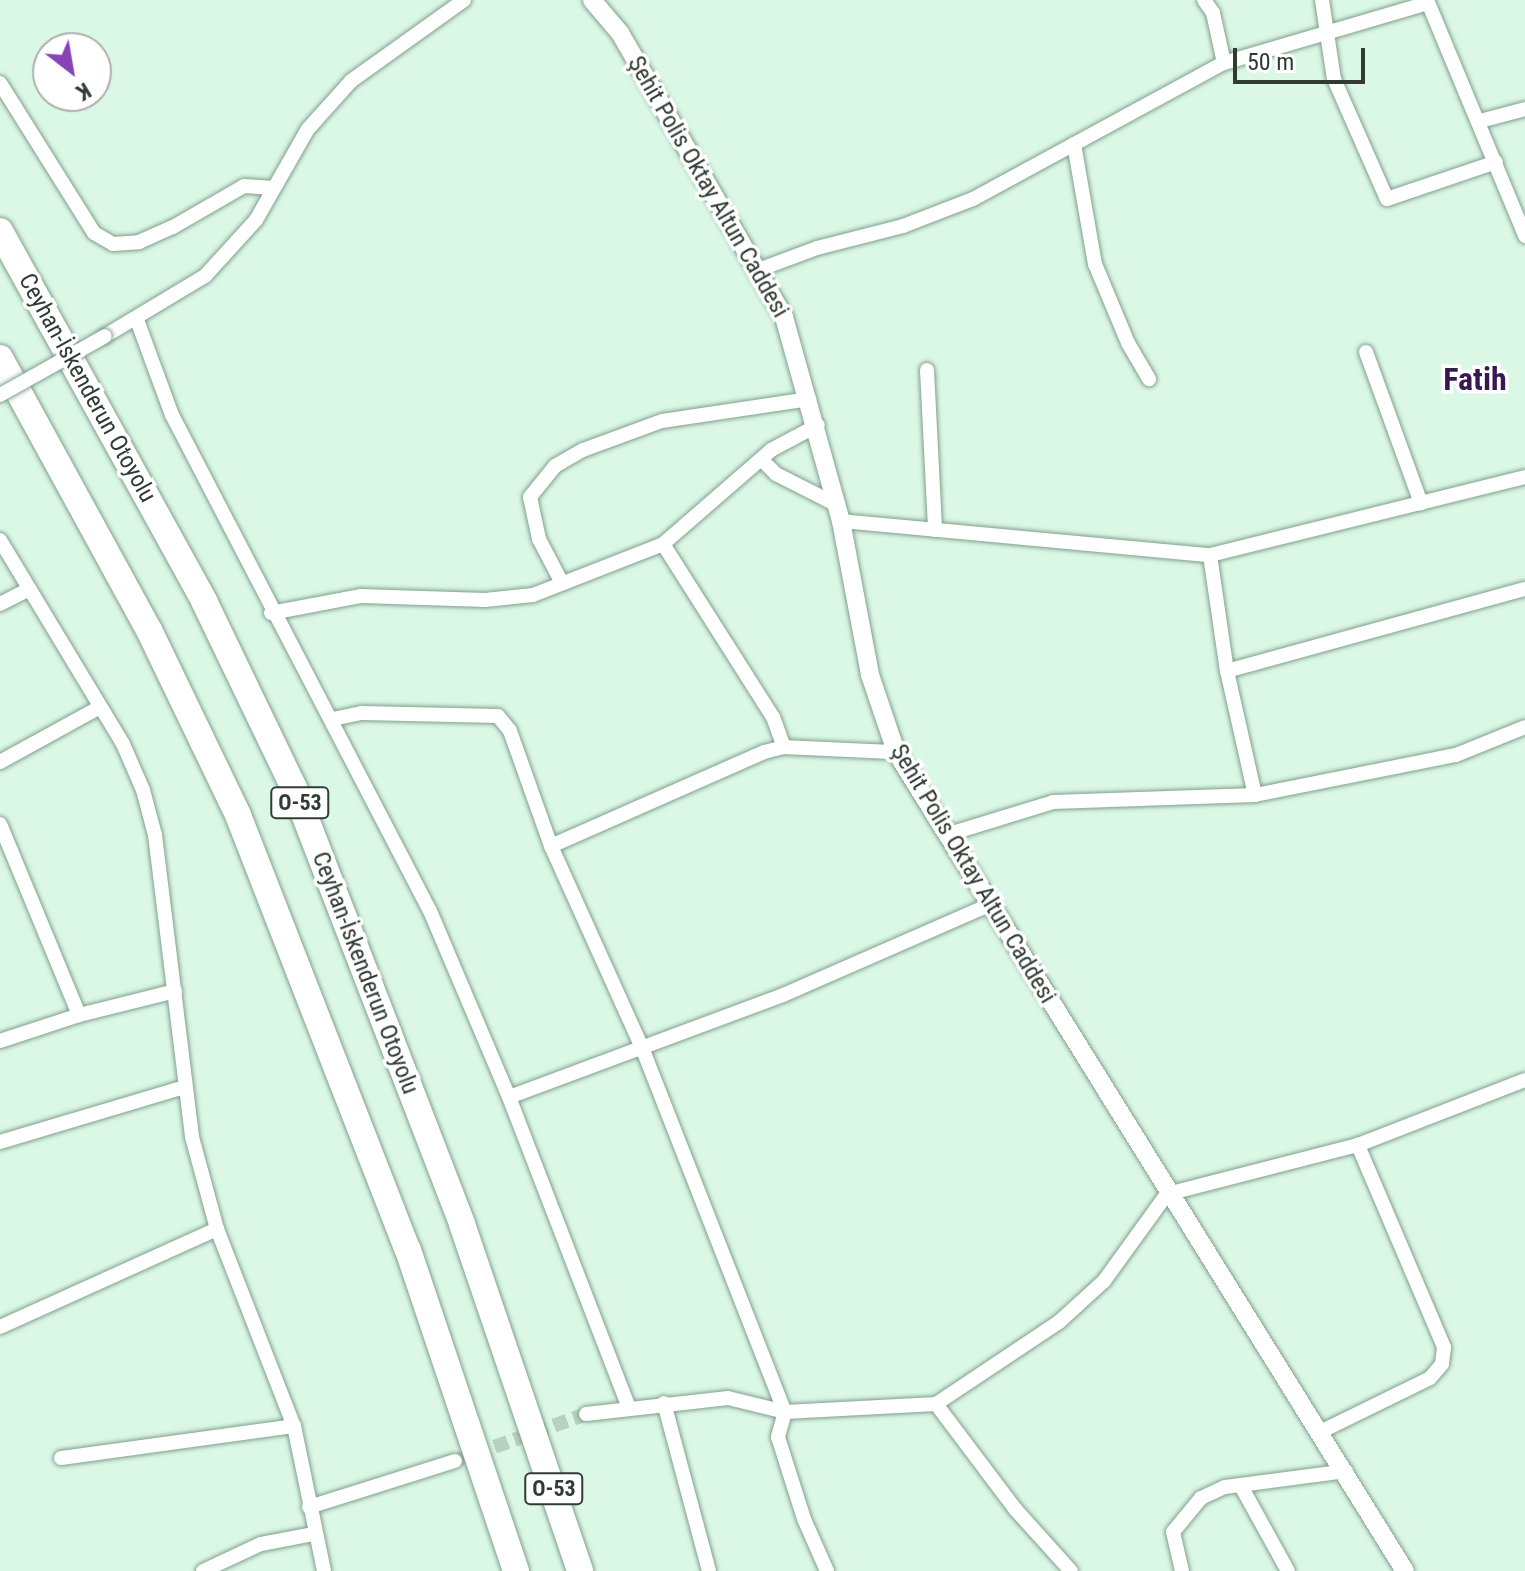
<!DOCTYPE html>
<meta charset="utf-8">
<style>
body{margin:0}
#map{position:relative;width:1525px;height:1571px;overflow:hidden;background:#daf8e5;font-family:"Roboto Condensed",sans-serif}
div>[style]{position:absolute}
.minor-tunnel>*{height:14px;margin-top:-7px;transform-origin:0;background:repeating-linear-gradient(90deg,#b8d2c1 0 14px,transparent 0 21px)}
.roads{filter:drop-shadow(0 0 2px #829f8d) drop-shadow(0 0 2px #829f8d)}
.minor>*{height:14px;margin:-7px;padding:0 7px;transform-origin:7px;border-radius:7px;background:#fff}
.tertiary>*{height:18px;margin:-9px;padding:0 9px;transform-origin:9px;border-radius:9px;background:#fff}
.motorway>*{height:26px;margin:-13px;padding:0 13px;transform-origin:13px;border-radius:13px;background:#fff}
.bridges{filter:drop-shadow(0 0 2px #829f8d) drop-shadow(0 0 2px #829f8d)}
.minor-bridge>*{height:14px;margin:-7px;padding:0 7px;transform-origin:7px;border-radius:7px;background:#fff}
span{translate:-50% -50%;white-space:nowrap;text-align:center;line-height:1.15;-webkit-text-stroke:7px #fff;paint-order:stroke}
.shield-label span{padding:2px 6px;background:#fff;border:2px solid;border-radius:6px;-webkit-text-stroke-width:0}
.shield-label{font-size:22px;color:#2f3b33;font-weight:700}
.street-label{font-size:24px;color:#2f3b33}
.district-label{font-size:32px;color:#381850;font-weight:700}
.north{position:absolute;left:32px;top:32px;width:80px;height:80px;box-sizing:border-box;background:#fff;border:2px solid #acb1ad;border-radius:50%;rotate:149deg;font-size:22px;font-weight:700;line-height:32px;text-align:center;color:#2f3b33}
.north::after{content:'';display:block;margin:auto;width:28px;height:36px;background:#8644b8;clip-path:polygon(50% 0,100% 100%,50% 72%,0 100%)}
.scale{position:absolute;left:1233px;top:48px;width:132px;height:36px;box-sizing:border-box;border:4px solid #2f3b33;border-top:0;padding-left:10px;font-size:24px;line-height:28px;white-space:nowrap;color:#2f3b33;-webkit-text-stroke:6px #fff;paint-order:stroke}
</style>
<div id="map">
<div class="minor-tunnel">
<div style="left:455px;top:1461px;width:139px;rotate:-19.7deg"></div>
</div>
<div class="roads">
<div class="minor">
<div style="left:1204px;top:0;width:16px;rotate:55deg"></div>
<div style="left:1213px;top:13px;width:51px;rotate:77.6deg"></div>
<div style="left:1224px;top:63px;width:209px;rotate:-16.4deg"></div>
<div style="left:1322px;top:0;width:80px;rotate:81.4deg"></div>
<div style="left:1334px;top:79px;width:131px;rotate:66.2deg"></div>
<div style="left:1387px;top:199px;width:115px;rotate:-18.7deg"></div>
<div style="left:1427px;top:0;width:256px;rotate:67.4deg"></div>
<div style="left:0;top:83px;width:177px;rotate:57.9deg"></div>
<div style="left:94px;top:233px;width:22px;rotate:30deg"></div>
<div style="left:113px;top:244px;width:26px;rotate:-4deg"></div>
<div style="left:139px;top:242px;width:37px;rotate:-24deg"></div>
<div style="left:173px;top:227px;width:82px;rotate:-30deg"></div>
<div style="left:244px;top:186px;width:30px;rotate:4deg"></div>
<div style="left:1480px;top:121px;width:47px;rotate:-14.9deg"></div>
<div style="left:1074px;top:144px;width:122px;rotate:80.1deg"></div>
<div style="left:1095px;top:264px;width:86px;rotate:67.3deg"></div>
<div style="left:1128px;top:343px;width:42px;rotate:59.7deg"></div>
<div style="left:758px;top:270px;width:63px;rotate:-20.4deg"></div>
<div style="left:817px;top:248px;width:89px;rotate:-14.3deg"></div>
<div style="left:903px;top:226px;width:75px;rotate:-21.1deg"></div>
<div style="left:973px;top:199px;width:285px;rotate:-28.5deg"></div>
<div style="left:137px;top:320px;width:101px;rotate:69.8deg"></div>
<div style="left:172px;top:415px;width:559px;rotate:62.52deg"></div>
<div style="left:430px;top:911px;width:202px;rotate:67deg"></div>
<div style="left:509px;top:1097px;width:331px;rotate:68.9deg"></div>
<div style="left:105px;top:336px;width:117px;rotate:-31deg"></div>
<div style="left:205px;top:276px;width:76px;rotate:-47.7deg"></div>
<div style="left:256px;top:220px;width:105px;rotate:-60.3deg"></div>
<div style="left:308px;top:129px;width:64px;rotate:-48.1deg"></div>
<div style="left:351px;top:81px;width:139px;rotate:-35.6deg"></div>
<div style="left:1366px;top:352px;width:161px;rotate:70deg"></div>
<div style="left:927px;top:370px;width:160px;rotate:87.1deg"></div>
<div style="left:762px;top:460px;width:20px;rotate:45deg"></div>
<div style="left:776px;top:474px;width:68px;rotate:26.9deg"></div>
<div style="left:841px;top:521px;width:371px;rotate:5.3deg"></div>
<div style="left:1210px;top:555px;width:325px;rotate:-13.9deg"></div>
<div style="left:0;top:540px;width:238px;rotate:58.9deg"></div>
<div style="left:123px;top:744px;width:50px;rotate:66.5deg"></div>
<div style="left:143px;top:790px;width:47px;rotate:75.1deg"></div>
<div style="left:155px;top:835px;width:304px;rotate:83deg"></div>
<div style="left:192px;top:1137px;width:95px;rotate:74.8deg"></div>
<div style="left:217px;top:1229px;width:212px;rotate:68.7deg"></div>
<div style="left:294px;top:1426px;width:148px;rotate:78.3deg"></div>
<div style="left:663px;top:544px;width:205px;rotate:57.6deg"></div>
<div style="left:773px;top:717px;width:32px;rotate:70deg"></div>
<div style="left:1210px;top:555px;width:117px;rotate:81.7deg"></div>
<div style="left:1227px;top:671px;width:127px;rotate:77.3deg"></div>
<div style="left:1255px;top:795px;width:205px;rotate:-11.3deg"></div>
<div style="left:1456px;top:755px;width:74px;rotate:-22.1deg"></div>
<div style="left:562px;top:583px;width:50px;rotate:-117.6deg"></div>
<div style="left:539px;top:539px;width:43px;rotate:-102.1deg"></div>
<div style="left:530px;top:497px;width:40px;rotate:-51deg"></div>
<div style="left:555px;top:466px;width:32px;rotate:-30deg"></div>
<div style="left:583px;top:450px;width:84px;rotate:-20.2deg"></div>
<div style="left:662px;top:421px;width:149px;rotate:-8.5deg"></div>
<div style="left:0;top:604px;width:33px;rotate:-27deg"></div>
<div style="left:271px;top:613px;width:92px;rotate:-10.7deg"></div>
<div style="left:361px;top:596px;width:124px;rotate:1.8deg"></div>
<div style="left:485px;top:600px;width:48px;rotate:-5.9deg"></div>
<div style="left:533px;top:595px;width:140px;rotate:-21.4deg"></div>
<div style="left:663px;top:544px;width:143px;rotate:-41deg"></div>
<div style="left:771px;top:450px;width:53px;rotate:-28deg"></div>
<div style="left:1227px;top:671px;width:309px;rotate:-15.4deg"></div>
<div style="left:333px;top:719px;width:30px;rotate:-12deg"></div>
<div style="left:362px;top:713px;width:136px;rotate:1.3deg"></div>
<div style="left:498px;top:716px;width:19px;rotate:51deg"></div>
<div style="left:510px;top:731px;width:122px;rotate:70.4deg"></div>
<div style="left:551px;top:846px;width:218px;rotate:65.7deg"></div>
<div style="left:641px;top:1045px;width:394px;rotate:68.6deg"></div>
<div style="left:785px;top:1412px;width:26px;rotate:106deg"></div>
<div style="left:778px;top:1437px;width:86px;rotate:72.4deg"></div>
<div style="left:804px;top:1519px;width:57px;rotate:66.1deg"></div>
<div style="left:0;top:762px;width:114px;rotate:-28.8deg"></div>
<div style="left:0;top:824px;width:207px;rotate:67.5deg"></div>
<div style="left:946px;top:835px;width:112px;rotate:-17.1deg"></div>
<div style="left:1053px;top:802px;width:202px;rotate:-2deg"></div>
<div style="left:551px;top:846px;width:233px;rotate:-23.8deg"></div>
<div style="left:764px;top:752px;width:21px;rotate:-14deg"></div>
<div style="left:784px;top:747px;width:112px;rotate:2.6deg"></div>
<div style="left:0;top:1041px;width:83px;rotate:-18.2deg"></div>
<div style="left:79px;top:1015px;width:99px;rotate:-14deg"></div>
<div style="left:509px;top:1097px;width:292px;rotate:-20.4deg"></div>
<div style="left:783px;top:995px;width:225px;rotate:-23.6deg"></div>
<div style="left:0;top:1142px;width:193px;rotate:-16.6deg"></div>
<div style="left:0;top:1327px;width:238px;rotate:-24.3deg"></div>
<div style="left:664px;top:1403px;width:174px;rotate:75deg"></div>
<div style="left:936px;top:1404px;width:133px;rotate:53deg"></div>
<div style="left:1016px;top:1510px;width:82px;rotate:48deg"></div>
<div style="left:586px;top:1414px;width:143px;rotate:-6.4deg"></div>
<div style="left:728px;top:1398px;width:59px;rotate:13.8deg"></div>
<div style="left:785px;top:1412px;width:151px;rotate:-3deg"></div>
<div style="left:936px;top:1404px;width:148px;rotate:-33.7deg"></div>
<div style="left:1059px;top:1322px;width:61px;rotate:-42.3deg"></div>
<div style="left:1104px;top:1281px;width:107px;rotate:-54.1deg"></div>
<div style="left:1167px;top:1194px;width:197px;rotate:-14.4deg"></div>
<div style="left:1358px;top:1145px;width:179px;rotate:-21.3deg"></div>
<div style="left:1322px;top:1431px;width:120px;rotate:-26.1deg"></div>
<div style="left:1430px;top:1378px;width:18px;rotate:-49deg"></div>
<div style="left:1442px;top:1364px;width:17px;rotate:-83deg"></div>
<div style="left:1444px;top:1347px;width:220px;rotate:-113.1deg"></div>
<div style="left:61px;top:1458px;width:235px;rotate:-7.8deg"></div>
<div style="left:1241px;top:1486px;width:97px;rotate:61.1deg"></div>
<div style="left:309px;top:1507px;width:153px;rotate:-17.5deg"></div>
<div style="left:203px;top:1571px;width:64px;rotate:-25deg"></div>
<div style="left:261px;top:1544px;width:54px;rotate:-10.7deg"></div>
<div style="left:1182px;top:1571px;width:40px;rotate:-103deg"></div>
<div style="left:1173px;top:1532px;width:44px;rotate:-50.5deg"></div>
<div style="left:1201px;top:1498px;width:26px;rotate:-25deg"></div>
<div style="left:1225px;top:1487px;width:122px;rotate:-7.5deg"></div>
</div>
<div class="tertiary">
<div style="left:592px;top:0;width:43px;rotate:49.7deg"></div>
<div style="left:620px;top:33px;width:328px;rotate:60deg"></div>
<div style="left:784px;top:317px;width:212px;rotate:74.4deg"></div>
<div style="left:841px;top:521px;width:157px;rotate:79.3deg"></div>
<div style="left:870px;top:675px;width:81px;rotate:71.3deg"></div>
<div style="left:896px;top:752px;width:964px;rotate:58.14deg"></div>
</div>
<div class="motorway">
<div style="left:0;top:231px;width:423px;rotate:61.1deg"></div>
<div style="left:204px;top:601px;width:208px;rotate:64.3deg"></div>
<div style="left:294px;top:788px;width:467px;rotate:68.9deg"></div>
<div style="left:462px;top:1224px;width:367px;rotate:71.2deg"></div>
<div style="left:0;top:358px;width:310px;rotate:61.3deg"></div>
<div style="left:149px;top:630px;width:205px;rotate:64.3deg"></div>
<div style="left:238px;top:815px;width:467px;rotate:68.7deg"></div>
<div style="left:408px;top:1250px;width:339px;rotate:71.4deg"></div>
</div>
</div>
<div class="bridges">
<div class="minor-bridge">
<div style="left:0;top:395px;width:120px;rotate:-29.3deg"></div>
</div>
</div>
<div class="shield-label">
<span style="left:300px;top:803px">O-53</span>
<span style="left:554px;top:1489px">O-53</span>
</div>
<div class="street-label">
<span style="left:708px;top:187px;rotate:60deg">Şehit Polis Oktay Altun Caddesi</span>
<span style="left:87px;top:388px;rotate:61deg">Ceyhan-İskenderun Otoyolu</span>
<span style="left:973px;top:874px;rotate:59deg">Şehit Polis Oktay Altun Caddesi</span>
<span style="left:365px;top:973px;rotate:69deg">Ceyhan-İskenderun Otoyolu</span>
</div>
<div class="district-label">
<span style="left:1475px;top:379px">Fatih</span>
</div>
<div class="north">K</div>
<div class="scale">50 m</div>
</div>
